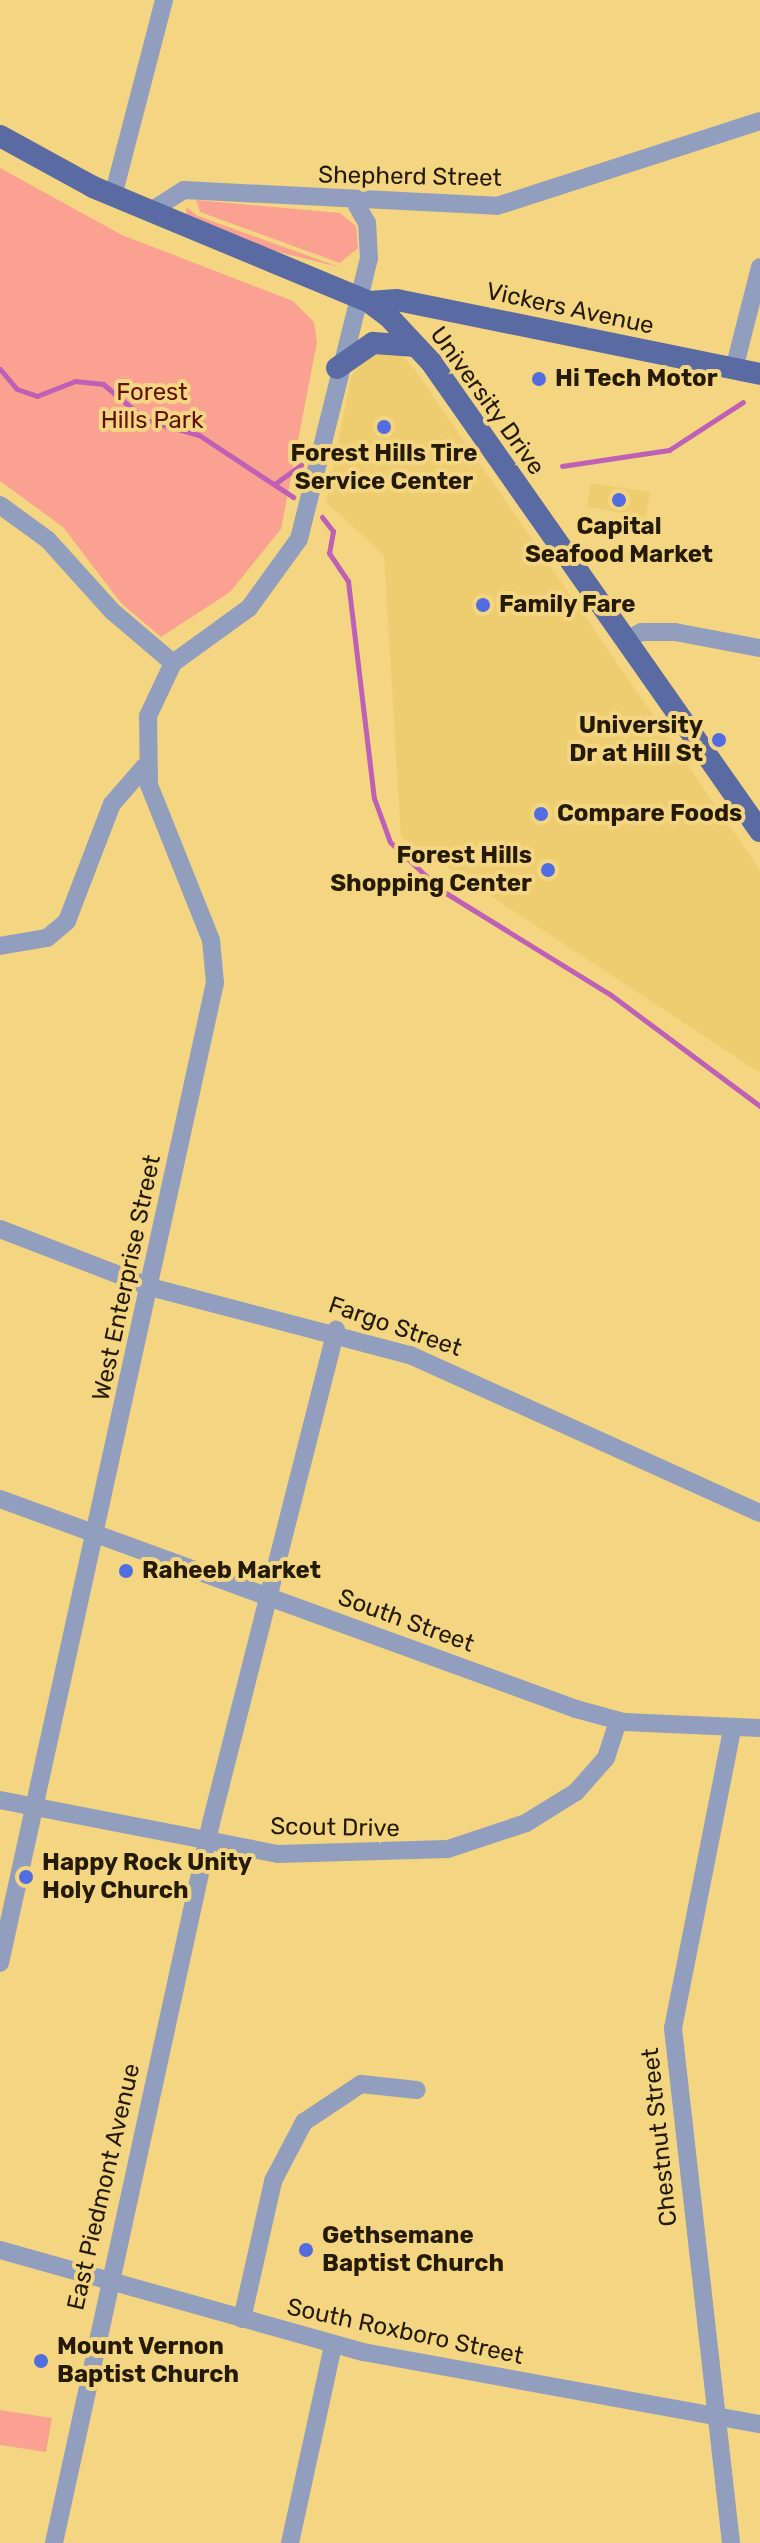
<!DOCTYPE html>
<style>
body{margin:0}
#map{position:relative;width:760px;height:2543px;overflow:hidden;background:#f4d582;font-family:Rubik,sans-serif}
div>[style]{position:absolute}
.built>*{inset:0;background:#eecd70}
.green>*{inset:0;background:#faa192}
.stream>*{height:5px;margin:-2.5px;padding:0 2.5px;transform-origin:2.5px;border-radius:2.5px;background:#bd60b6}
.minor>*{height:18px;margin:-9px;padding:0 9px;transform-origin:9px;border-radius:9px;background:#929ebe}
.major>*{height:22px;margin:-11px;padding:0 11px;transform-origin:11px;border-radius:11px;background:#5a6ba4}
.dots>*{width:22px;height:22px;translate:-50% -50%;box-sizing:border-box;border:4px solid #f4d582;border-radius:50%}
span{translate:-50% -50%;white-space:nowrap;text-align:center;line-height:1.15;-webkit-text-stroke:8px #f4d582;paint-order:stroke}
.street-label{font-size:24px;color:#241b02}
.poi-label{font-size:24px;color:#241b02;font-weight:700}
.left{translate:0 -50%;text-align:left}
.right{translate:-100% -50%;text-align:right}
.park-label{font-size:24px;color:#61120a}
</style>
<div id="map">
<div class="built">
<div style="clip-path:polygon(367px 354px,402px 356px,413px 367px,760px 870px,760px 1073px,401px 837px,384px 555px,326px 502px,351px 377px)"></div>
<div style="clip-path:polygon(591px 483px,650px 492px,646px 517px,587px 507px)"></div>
</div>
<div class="green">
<div style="clip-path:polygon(0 168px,122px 235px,293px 301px,314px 322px,317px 342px,281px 529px,230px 592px,161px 637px,121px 603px,63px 527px,0 481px)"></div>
<div style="clip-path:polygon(196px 200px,340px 213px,356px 226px,358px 248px,340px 263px,200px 212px)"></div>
<div style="clip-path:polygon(186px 207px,198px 216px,339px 267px,254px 246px,187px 216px)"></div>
<div style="clip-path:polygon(0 2410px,52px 2418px,46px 2452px,0 2445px)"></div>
</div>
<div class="stream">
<div style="left:0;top:369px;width:26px;rotate:50deg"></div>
<div style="left:17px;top:389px;width:21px;rotate:19deg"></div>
<div style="left:37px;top:396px;width:41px;rotate:-21.5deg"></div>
<div style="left:75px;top:381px;width:28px;rotate:6deg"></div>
<div style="left:103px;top:384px;width:56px;rotate:39.9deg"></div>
<div style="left:146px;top:420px;width:55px;rotate:15.8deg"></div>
<div style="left:199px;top:435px;width:113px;rotate:33.4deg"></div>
<div style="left:562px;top:466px;width:108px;rotate:-8.5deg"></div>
<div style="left:669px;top:450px;width:88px;rotate:-33deg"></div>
<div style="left:276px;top:483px;width:31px;rotate:-36deg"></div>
<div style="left:322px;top:517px;width:18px;rotate:52deg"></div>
<div style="left:333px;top:531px;width:22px;rotate:100deg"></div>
<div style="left:329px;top:553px;width:34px;rotate:56deg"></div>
<div style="left:348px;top:581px;width:219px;rotate:83.2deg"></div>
<div style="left:374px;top:798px;width:47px;rotate:70deg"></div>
<div style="left:390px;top:842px;width:70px;rotate:43.3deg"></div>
<div style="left:441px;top:890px;width:200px;rotate:31.7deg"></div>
<div style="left:611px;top:995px;width:186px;rotate:36.7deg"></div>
</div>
<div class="minor">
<div style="left:113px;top:196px;width:203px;rotate:-75.4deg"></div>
<div style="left:149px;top:212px;width:41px;rotate:-32.2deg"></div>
<div style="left:184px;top:190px;width:313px;rotate:2.9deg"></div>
<div style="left:497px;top:206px;width:276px;rotate:-17.9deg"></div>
<div style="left:734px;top:369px;width:105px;rotate:-75.7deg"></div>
<div style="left:0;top:505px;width:59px;rotate:36.1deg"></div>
<div style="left:48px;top:540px;width:96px;rotate:48deg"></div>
<div style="left:112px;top:611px;width:80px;rotate:40.4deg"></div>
<div style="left:626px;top:640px;width:18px;rotate:-27deg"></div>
<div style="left:642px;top:632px;width:33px"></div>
<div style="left:675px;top:632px;width:86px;rotate:10.7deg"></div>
<div style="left:0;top:946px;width:48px;rotate:-9.7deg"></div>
<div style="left:47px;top:938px;width:26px;rotate:-40deg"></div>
<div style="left:67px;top:921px;width:125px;rotate:-69deg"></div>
<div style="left:112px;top:804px;width:50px;rotate:-49deg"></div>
<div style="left:0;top:1229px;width:161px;rotate:21.1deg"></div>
<div style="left:150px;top:1287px;width:269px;rotate:14.7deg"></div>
<div style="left:410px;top:1355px;width:384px;rotate:24.3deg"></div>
<div style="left:0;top:1499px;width:613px;rotate:20.03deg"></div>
<div style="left:576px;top:1709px;width:50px;rotate:15.2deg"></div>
<div style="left:624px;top:1722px;width:136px;rotate:2.5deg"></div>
<div style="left:0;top:1800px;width:283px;rotate:11deg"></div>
<div style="left:278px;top:1854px;width:170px;rotate:-1.7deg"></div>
<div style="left:448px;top:1849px;width:82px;rotate:-18.4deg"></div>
<div style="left:526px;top:1823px;width:59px;rotate:-31.8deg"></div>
<div style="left:576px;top:1792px;width:45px;rotate:-48.6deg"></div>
<div style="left:606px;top:1758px;width:39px;rotate:-72deg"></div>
<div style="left:0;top:1963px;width:1003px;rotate:-77.63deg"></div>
<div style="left:215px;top:983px;width:43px;rotate:-95.3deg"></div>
<div style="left:211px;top:940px;width:167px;rotate:-111.8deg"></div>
<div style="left:149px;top:785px;width:69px;rotate:-90.8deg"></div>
<div style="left:148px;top:716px;width:59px;rotate:-64.7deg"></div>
<div style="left:173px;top:663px;width:94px;rotate:-35.9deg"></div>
<div style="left:249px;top:608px;width:85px;rotate:-54.1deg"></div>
<div style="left:299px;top:539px;width:289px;rotate:-76deg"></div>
<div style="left:369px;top:259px;width:36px;rotate:-93deg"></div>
<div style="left:367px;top:223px;width:24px;rotate:-120deg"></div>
<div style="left:0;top:2250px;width:377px;rotate:15.7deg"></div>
<div style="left:363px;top:2352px;width:403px;rotate:10.3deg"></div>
<div style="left:242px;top:2319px;width:141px;rotate:-77.3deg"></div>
<div style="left:273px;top:2181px;width:67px;rotate:-62.3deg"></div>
<div style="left:304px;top:2122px;width:69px;rotate:-33.7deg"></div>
<div style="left:361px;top:2084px;width:56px;rotate:6.1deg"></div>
<div style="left:54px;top:2543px;width:737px;rotate:-77.7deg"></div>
<div style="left:211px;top:1823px;width:509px;rotate:-75.77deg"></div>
<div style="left:290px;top:2543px;width:203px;rotate:-77.7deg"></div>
<div style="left:731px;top:2543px;width:518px;rotate:-96.43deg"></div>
<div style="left:673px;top:2028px;width:304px;rotate:-78.8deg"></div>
</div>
<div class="major">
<div style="left:0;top:136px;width:106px;rotate:28.7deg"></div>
<div style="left:93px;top:187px;width:299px;rotate:22.6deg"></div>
<div style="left:369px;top:302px;width:25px;rotate:37deg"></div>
<div style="left:389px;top:317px;width:62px;rotate:47deg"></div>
<div style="left:431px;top:362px;width:573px;rotate:54.95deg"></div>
<div style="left:369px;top:302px;width:28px;rotate:-4deg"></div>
<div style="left:397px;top:300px;width:370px;rotate:11.5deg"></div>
<div style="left:337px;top:368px;width:44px;rotate:-34.8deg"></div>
<div style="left:373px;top:343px;width:43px;rotate:4deg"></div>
</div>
<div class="dots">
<div style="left:539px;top:379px;background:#526ce2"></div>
<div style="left:384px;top:427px;background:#526ce2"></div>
<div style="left:619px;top:500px;background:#526ce2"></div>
<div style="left:483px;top:605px;background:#526ce2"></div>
<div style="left:719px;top:740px;background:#526ce2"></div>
<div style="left:541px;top:814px;background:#526ce2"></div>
<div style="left:548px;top:870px;background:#526ce2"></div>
<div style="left:126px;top:1571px;background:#526ce2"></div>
<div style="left:26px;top:1877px;background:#526ce2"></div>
<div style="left:306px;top:2250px;background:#526ce2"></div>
<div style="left:41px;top:2361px;background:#526ce2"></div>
</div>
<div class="street-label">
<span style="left:410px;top:177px;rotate:1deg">Shepherd Street</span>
<span style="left:570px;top:309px;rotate:12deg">Vickers Avenue</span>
<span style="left:487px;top:401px;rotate:54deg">University Drive</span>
<span style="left:127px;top:1278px;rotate:-78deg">West Enterprise Street</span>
<span style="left:395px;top:1327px;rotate:19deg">Fargo Street</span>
<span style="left:406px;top:1621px;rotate:20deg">South Street</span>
<span style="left:335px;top:1828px;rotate:1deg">Scout Drive</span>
<span style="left:660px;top:2137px;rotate:-96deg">Chestnut Street</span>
<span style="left:104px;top:2187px;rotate:-77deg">East Piedmont Avenue</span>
<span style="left:405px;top:2332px;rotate:12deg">South Roxboro Street</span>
</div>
<div class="poi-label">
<span class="left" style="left:555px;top:379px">Hi Tech Motor</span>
<span style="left:384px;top:468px">Forest Hills Tire<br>Service Center</span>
<span style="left:619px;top:541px">Capital<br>Seafood Market</span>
<span class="left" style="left:499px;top:605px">Family Fare</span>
<span class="right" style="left:703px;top:740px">University<br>Dr at Hill St</span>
<span class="left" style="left:557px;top:814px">Compare Foods</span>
<span class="right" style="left:532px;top:870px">Forest Hills<br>Shopping Center</span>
<span class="left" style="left:142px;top:1571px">Raheeb Market</span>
<span class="left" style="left:42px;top:1877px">Happy Rock Unity<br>Holy Church</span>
<span class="left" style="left:322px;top:2250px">Gethsemane<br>Baptist Church</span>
<span class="left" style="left:57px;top:2361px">Mount Vernon<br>Baptist Church</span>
</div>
<div class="park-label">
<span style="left:152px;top:407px">Forest<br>Hills Park</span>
</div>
</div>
